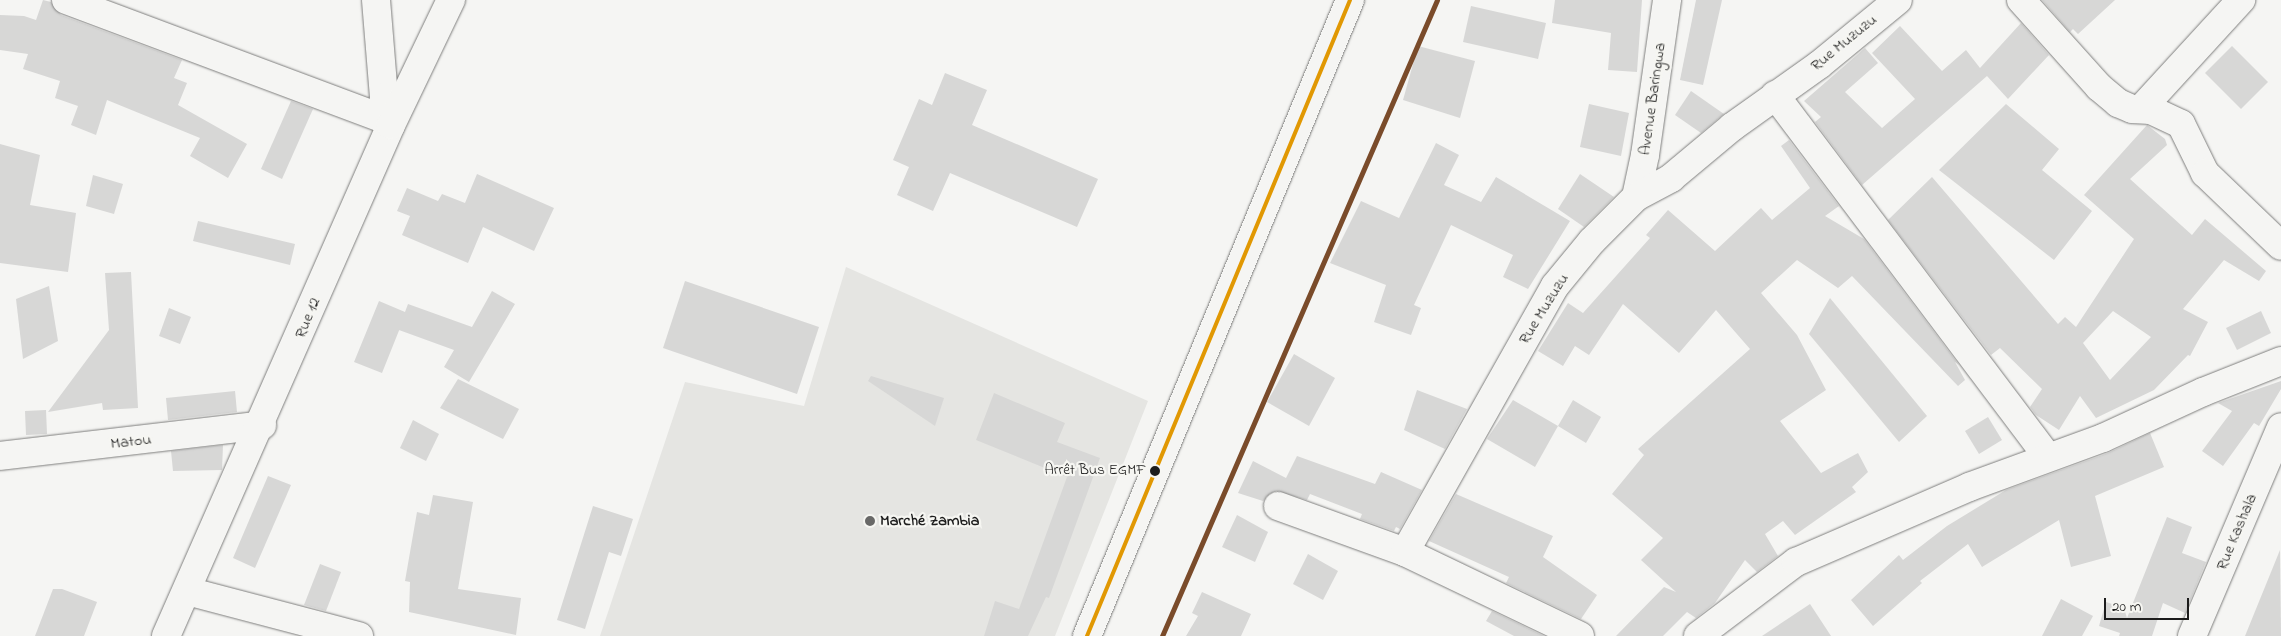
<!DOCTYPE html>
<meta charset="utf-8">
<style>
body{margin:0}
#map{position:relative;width:2281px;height:636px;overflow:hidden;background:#f5f5f3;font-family:"Indie Flower",sans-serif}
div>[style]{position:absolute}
.built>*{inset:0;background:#e5e5e2}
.building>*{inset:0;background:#d7d7d6}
.roads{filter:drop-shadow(0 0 1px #7e7e7d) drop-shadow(0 0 1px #7e7e7d)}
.minor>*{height:28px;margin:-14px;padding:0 14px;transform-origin:14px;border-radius:14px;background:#f5f5f3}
.secondary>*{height:28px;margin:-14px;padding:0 14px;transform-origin:14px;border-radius:14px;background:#f5f5f3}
.bus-1>*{height:4px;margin:-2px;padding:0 2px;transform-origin:2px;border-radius:2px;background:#e19803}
.rail-1>*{height:5px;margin:-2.5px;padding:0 2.5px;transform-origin:2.5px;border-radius:2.5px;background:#7a4b2a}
.dots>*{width:14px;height:14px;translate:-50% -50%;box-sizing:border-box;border:2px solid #f6f6f2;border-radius:50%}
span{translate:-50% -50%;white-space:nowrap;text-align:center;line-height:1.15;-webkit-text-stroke:4.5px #f6f6f2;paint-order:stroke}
.bus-label{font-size:15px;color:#1c1c1c}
.right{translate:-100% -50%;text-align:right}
.street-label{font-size:16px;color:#1c1c1c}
.poi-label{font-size:16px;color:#1c1c1c;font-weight:700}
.left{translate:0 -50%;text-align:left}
.scale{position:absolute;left:2104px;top:598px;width:85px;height:22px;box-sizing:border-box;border:2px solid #1c1c1c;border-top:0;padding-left:6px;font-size:15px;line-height:18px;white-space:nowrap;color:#1c1c1c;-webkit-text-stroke:4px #f6f6f2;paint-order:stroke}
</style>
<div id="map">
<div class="built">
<div style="clip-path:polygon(846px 267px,1148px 401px,1055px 636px,600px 636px,685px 382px,804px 406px)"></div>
</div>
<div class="building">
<div style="clip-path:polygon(43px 0,51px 2px,61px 15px,182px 60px,174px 78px,187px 83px,178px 105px,247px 144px,228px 178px,190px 156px,200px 138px,107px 100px,96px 135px,71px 125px,78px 106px,55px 98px,60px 81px,23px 69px,28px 54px,0 50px,0 15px,24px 16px,36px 20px)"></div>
<div style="clip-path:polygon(1555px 0,1642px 0,1637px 72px,1608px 70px,1611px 33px,1552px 23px)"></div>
<div style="clip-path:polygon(1696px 0,1722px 0,1703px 85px,1680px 80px)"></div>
<div style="clip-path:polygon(2042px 0,2115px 0,2078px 34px,2073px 29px,2070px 32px)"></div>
<div style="clip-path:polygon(1471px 6px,1546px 23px,1538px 59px,1463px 42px)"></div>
<div style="clip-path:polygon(2021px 23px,2049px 55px,2008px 99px,1987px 76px,1862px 185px,1815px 122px,1821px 117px,1804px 101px,1865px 48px,1878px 63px,1845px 92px,1882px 128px,1915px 99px,1872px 53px,1900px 26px,1942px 71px,1966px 50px,1980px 68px)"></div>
<div style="clip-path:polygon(1418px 46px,1475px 61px,1460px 118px,1403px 100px)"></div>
<div style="clip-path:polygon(2232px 46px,2268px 82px,2241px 109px,2205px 73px)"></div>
<div style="clip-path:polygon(945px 73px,987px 90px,972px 125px,1098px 179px,1077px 227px,950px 173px,933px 211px,897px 195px,909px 167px,893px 160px,919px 99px,932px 105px)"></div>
<div style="clip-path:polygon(1691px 91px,1724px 114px,1701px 133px,1675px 115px)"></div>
<div style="clip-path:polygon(291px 101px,313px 109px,282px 179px,261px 169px)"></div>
<div style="clip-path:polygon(1589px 104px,1629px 113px,1621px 156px,1580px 147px)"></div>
<div style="clip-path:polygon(2006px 104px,2059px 149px,2042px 170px,2092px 211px,2054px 260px,1939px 170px)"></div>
<div style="clip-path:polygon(evenodd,2147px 125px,2165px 139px,2167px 145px,2130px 179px,2192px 235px,2205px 219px,2266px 271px,2259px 281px,2224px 260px,2183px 309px,2208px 322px,2190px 356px,2188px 355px,2154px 390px,2096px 418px,2080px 396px,2059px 430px,2036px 415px,2030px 407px,2042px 389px,2000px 348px,1991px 355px,1888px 220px,1932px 177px,2058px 324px,2065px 317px,2076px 327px,2134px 239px,2084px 195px,2147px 125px,2113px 311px,2151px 337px,2110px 380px,2083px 343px,2113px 311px)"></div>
<div style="clip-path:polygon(1789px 140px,1839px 206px,1825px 216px,1864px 239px,1959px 365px,1955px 362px,1965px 380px,1958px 386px,1852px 276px,1838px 288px,1797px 260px,1761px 293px,1797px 335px,1826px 390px,1780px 421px,1821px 473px,1858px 453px,1868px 472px,1852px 487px,1856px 492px,1795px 535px,1783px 521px,1765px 534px,1778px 556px,1757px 572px,1745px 560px,1715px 603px,1696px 618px,1687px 612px,1663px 636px,1616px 636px,1664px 587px,1676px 592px,1641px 560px,1663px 538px,1612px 494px,1644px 455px,1638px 449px,1750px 349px,1716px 310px,1679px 353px,1623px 304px,1589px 355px,1575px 346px,1563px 366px,1538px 351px,1568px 303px,1583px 313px,1650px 238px,1646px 235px,1668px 210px,1715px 251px,1761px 208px,1772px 220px,1810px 188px,1781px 146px)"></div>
<div style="clip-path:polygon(1436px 143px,1459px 155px,1444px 185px,1481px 202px,1496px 177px,1570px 221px,1528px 289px,1503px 277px,1513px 255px,1451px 225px,1414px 305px,1421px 308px,1411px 335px,1374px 322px,1386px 285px,1330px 263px,1361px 201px,1399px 218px)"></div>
<div style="clip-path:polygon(0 144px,40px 155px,30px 205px,76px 213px,68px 272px,0 263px)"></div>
<div style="clip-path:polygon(477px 174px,554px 208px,534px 251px,483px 227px,468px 263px,402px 235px,410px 216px,397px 211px,407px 188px,438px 201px,442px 194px,465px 203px)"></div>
<div style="clip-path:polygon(1580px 174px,1614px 197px,1584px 227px,1558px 209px)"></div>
<div style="clip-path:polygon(93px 175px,123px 184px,114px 214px,86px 206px)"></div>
<div style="clip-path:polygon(198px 221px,295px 244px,290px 265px,193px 241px)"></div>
<div style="clip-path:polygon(131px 272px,138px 408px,103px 410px,102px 403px,48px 412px,109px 330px,105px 273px)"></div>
<div style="clip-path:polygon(685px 281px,819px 327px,797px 394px,663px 348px)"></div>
<div style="clip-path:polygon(49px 286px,58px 341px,23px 359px,16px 299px)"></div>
<div style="clip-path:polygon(492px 291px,515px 304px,469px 382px,444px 367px,454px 350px,399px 330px,402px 323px,382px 373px,354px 362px,379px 301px,405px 312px,408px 304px,472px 327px)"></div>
<div style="clip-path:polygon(1830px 298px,1927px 416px,1899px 442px,1809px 334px)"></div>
<div style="clip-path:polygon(169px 308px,191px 317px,180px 344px,159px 336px)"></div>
<div style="clip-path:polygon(2261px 311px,2271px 333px,2237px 350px,2226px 328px)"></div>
<div style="clip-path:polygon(1294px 354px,1335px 378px,1309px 426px,1267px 402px)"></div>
<div style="clip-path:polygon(871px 376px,944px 398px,935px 426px,868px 381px)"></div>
<div style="clip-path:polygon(458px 379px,519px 409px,503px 439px,440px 408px)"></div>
<div style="clip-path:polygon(2281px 381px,2281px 389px,2259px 426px,2254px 423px,2223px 466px,2202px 451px,2232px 411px,2218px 403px)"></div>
<div style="clip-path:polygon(1417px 390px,1467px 409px,1445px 449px,1404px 430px)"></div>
<div style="clip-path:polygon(235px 391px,237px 412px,168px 420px,166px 398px)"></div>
<div style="clip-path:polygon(994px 393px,1065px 423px,1057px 442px,1100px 458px,1049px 598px,1046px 597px,1028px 636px,984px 636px,995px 601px,1019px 609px,1067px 477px,976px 440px)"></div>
<div style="clip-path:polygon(1513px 400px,1558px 426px,1535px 467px,1487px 439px)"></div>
<div style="clip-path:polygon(1573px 400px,1601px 417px,1586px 443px,1558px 426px)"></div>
<div style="clip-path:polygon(46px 410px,47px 434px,26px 435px,25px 411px)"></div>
<div style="clip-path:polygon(1988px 417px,2002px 440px,1979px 454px,1965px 431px)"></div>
<div style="clip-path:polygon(413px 420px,439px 434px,426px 461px,400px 448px)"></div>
<div style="clip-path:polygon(2150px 433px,2164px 467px,2095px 496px,2111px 556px,2071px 567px,2059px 520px,1982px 567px,1968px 544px,1920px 581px,1922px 583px,1873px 626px,1851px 600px,1899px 555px,1903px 560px,1947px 526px,2006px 490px,2108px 453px)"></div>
<div style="clip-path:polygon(223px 445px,222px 470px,173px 471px,171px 451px)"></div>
<div style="clip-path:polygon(1297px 456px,1375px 484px,1381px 472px,1422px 490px,1400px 529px,1396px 527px,1394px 531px,1360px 519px,1362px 514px,1310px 494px,1307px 500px,1276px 491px,1263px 501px,1238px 493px,1253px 461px,1286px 478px)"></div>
<div style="clip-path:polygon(268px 476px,291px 485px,255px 568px,233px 558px)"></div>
<div style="clip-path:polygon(1456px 494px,1553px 536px,1543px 557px,1597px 595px,1581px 619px,1506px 583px,1509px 577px,1429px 541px)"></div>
<div style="clip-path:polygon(433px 495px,473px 502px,458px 589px,521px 598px,516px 635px,409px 612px,410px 582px,405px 581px,417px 512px,429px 515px)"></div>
<div style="clip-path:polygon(593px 506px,633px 519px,621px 556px,609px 552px,585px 629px,557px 620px)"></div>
<div style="clip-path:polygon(1237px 515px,1268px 532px,1255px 562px,1222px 547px)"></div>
<div style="clip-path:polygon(2167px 517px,2192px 527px,2182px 553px,2206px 562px,2185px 613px,2163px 603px,2152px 636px,2119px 636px,2120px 633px,2099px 626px,2106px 602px,2124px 608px,2127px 618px)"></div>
<div style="clip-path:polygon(2280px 550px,2281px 636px,2245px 636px)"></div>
<div style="clip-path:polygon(1308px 554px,1338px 571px,1323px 600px,1293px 584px)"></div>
<div style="clip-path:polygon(320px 564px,341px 572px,326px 611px,304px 605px)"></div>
<div style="clip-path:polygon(53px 589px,62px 589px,97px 602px,84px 636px,35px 636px)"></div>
<div style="clip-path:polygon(1202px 592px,1251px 614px,1241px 636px,1186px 636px,1198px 616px,1192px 613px)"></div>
<div style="clip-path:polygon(2061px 599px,2093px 616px,2082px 636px,2042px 636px)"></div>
<div style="clip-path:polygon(1810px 604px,1831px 636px,1762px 636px)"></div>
<div style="clip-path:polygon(1492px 611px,1544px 636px,1514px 636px,1486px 621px)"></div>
</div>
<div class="roads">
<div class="minor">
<div style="left:66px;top:0;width:337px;rotate:20.5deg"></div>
<div style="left:382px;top:118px;width:11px;rotate:38deg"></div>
<div style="left:376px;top:0;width:97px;rotate:85.3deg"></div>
<div style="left:384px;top:97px;width:21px;rotate:95deg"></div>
<div style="left:2021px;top:0;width:117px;rotate:48.1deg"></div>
<div style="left:2099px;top:87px;width:25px;rotate:40deg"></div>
<div style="left:2118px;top:103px;width:15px;rotate:23deg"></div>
<div style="left:2132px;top:109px;width:19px;rotate:3deg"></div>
<div style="left:2151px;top:110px;width:33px;rotate:25deg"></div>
<div style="left:2181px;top:124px;width:55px;rotate:63.9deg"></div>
<div style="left:2205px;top:173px;width:105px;rotate:43.8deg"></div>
<div style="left:1775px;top:95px;width:453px;rotate:53deg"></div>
<div style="left:2142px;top:108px;width:147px;rotate:-47.5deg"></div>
<div style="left:1636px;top:197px;width:43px;rotate:-77.9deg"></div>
<div style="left:1645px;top:155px;width:157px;rotate:-81.9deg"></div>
<div style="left:0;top:456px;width:264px;rotate:-6.7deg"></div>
<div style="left:1278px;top:506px;width:135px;rotate:19.9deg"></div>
<div style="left:1405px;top:552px;width:194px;rotate:25.6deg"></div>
<div style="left:1405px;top:552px;width:305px;rotate:-60.6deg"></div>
<div style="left:1555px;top:286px;width:58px;rotate:-50.6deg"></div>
<div style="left:1592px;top:241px;width:62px;rotate:-45deg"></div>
<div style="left:1636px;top:197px;width:40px;rotate:-28deg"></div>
<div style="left:1671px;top:178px;width:80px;rotate:-39.9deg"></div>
<div style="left:1732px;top:127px;width:107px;rotate:-35.5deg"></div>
<div style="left:1819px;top:65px;width:102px;rotate:-39.4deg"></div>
<div style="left:187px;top:591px;width:178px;rotate:14.7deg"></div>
<div style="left:166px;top:636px;width:558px;rotate:-66.24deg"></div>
<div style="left:391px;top:125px;width:139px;rotate:-64.4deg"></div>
<div style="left:1698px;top:636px;width:123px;rotate:-37.1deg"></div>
<div style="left:1796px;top:562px;width:189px;rotate:-23.4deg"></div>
<div style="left:1969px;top:487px;width:143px;rotate:-20.1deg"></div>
<div style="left:2103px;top:438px;width:110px;rotate:-24.7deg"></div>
<div style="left:2203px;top:392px;width:84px;rotate:-21.7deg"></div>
<div style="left:2192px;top:636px;width:227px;rotate:-66.9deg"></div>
</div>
<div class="secondary">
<div style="left:1087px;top:636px;width:688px;rotate:-67.53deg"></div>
</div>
</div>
<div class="bus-1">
<div style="left:1087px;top:636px;width:688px;rotate:-67.53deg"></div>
</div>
<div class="rail-1">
<div style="left:1162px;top:636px;width:693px;rotate:-66.62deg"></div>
</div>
<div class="dots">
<div style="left:1155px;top:471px;background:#1c1c1c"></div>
<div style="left:870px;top:521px;background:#686867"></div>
</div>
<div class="bus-label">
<span class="right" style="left:1146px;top:471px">Arrêt Bus EGMF</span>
</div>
<div class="street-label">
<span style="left:1844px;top:43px;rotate:-39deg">Rue Muzuzu</span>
<span style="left:1653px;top:99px;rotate:-82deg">Avenue Baringwa</span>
<span style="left:1544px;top:309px;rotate:-58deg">Rue Muzuzu</span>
<span style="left:308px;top:318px;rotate:-67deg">Rue 12</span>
<span style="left:131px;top:442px;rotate:-7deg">Matou</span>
<span style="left:2237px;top:532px;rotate:-67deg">Rue Kashala</span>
</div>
<div class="poi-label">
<span class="left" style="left:880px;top:521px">Marché Zambia</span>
</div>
<div class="scale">20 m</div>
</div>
